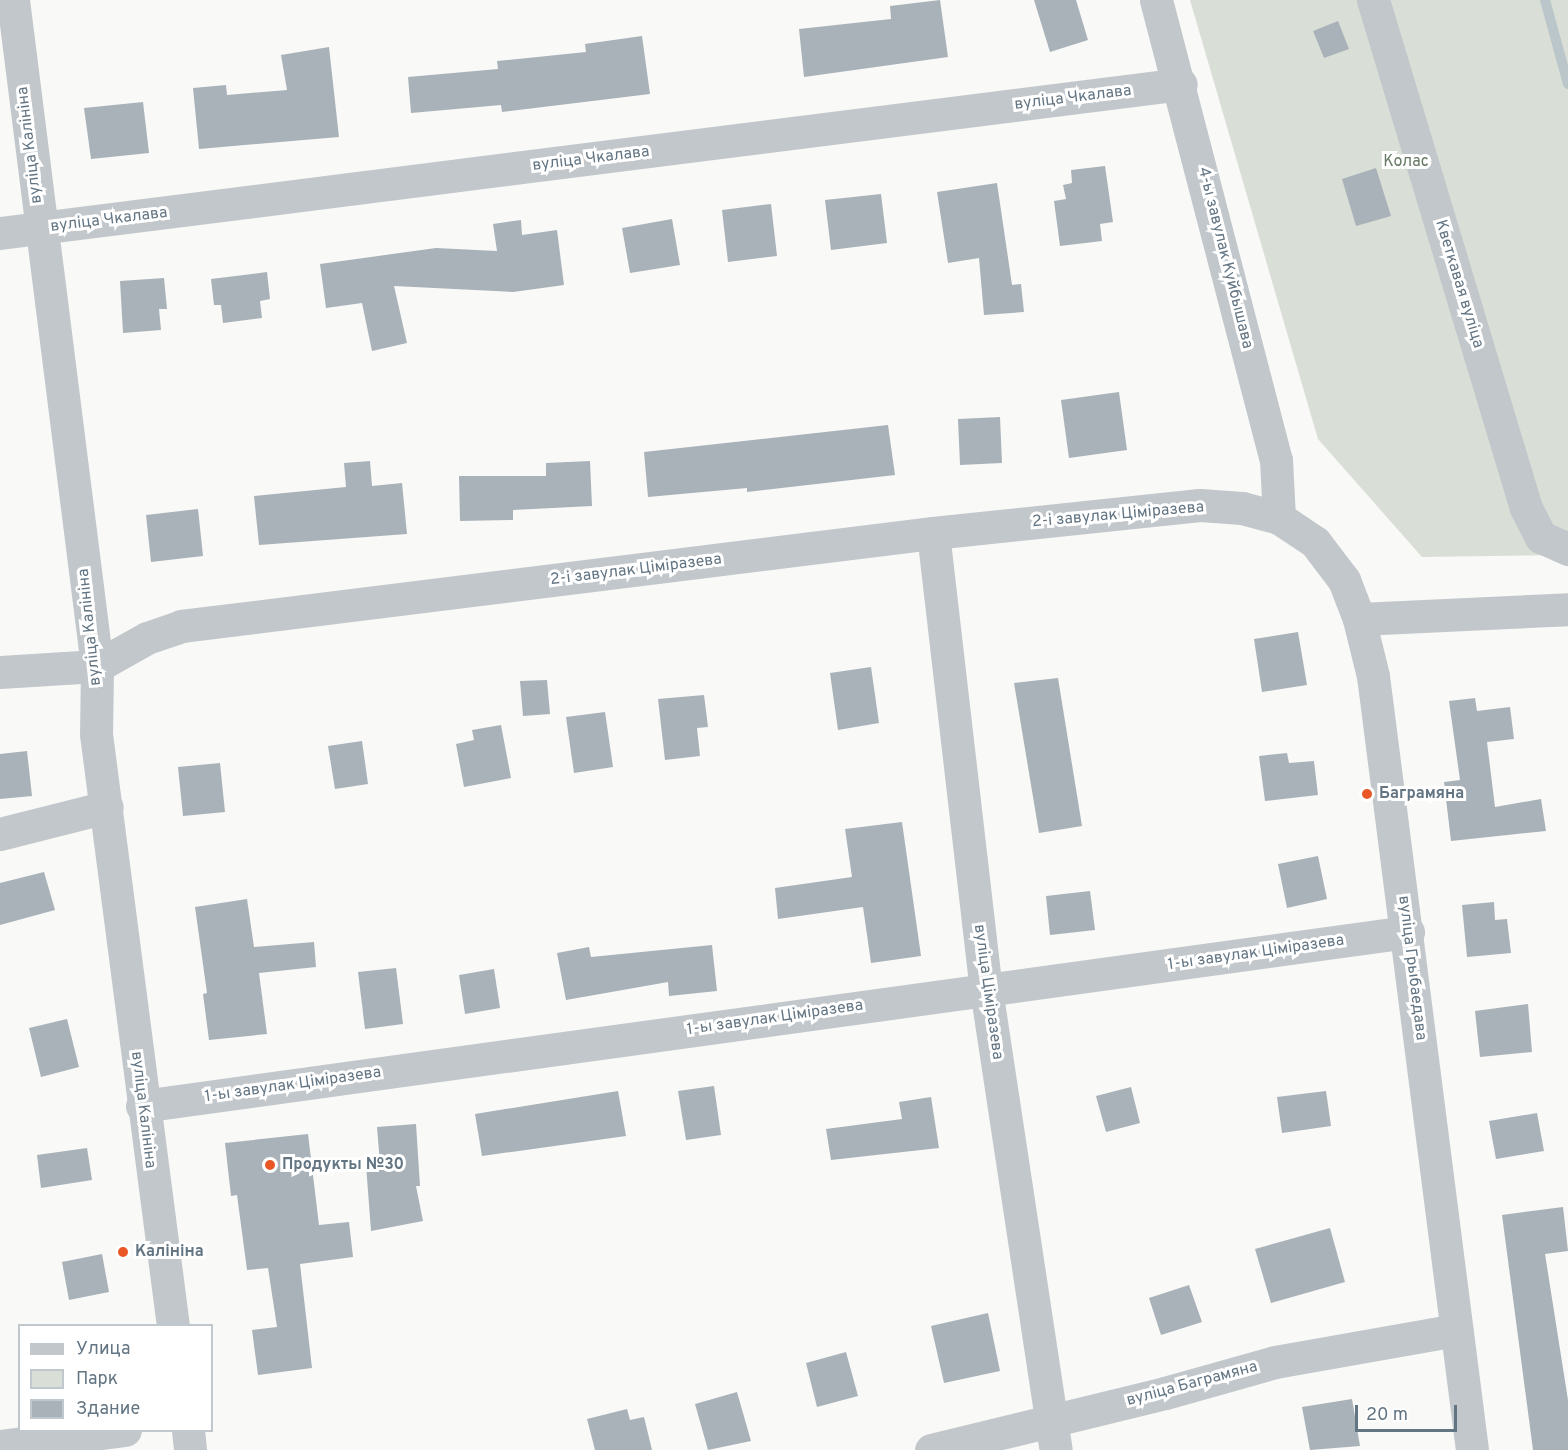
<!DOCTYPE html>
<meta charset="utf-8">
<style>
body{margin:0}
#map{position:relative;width:1568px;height:1450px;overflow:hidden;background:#f9f9f7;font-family:Overpass,sans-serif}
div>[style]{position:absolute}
.green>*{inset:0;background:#d9ded6}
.stream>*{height:10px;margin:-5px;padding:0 5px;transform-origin:5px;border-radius:5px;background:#bac6ca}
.building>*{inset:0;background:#a9b2b9}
.minor>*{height:33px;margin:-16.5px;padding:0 16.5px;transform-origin:16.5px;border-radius:16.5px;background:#c2c7cb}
.dots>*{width:16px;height:16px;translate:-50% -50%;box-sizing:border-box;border:3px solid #fff;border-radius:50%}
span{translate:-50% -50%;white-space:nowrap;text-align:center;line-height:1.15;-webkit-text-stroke:6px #fff;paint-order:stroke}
.street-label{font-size:16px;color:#637583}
.park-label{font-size:16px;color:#667a63}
.poi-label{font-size:16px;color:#637583;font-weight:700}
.left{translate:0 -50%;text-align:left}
.legend{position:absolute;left:18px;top:1324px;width:195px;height:108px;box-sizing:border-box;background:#fff;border:2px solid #c1c8cd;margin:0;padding:8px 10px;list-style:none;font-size:18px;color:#637583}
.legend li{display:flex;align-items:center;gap:12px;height:30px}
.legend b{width:30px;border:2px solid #c1c8cd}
.scale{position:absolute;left:1355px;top:1405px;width:102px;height:27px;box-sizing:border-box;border:3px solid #637583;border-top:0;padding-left:8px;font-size:18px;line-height:21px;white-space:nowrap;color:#637583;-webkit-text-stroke:4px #fff;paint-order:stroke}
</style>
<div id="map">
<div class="green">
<div style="clip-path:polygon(1190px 0,1568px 0,1568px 555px,1422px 557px,1318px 439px)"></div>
</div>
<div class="stream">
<div style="left:1545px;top:0;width:87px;rotate:74.7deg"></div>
</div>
<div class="building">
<div style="clip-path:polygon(940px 0,948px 57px,804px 77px,799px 29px,891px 19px,890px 6px)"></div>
<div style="clip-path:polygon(1034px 0,1076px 0,1088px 40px,1050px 52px)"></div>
<div style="clip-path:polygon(1338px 21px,1349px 49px,1324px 58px,1313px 31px)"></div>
<div style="clip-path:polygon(642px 36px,650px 94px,502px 112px,501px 105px,411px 113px,408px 77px,498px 69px,497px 61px,586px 52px,585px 44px)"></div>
<div style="clip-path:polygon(329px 47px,339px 137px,199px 149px,193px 88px,226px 85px,227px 95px,287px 90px,281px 55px)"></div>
<div style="clip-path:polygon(143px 102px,149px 153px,91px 159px,84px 108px)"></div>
<div style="clip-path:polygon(1105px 166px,1113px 222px,1100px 224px,1102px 241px,1060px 246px,1054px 201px,1066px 199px,1063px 185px,1072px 183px,1071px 170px)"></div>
<div style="clip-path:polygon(1376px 168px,1391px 216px,1356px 226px,1342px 179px)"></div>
<div style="clip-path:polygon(997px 183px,1012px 285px,1021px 284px,1024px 312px,984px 315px,979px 258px,948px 263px,937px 192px)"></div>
<div style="clip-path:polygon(881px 194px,887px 243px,831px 250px,825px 200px)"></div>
<div style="clip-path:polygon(771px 204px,777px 256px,728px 262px,722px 210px)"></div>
<div style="clip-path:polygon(672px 219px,680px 265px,630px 273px,622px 228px)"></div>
<div style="clip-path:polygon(521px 220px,522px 235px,557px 230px,564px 285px,513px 292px,394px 286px,407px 343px,372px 351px,362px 303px,326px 308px,320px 264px,436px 248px,497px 251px,493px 224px)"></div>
<div style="clip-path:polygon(267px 272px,270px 299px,260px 301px,262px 318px,223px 323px,221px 305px,214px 305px,211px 279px)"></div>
<div style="clip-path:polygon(164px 278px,167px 309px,159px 309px,161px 330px,123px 333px,120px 281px)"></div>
<div style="clip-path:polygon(1119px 392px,1127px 450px,1069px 458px,1061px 400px)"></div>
<div style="clip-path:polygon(1000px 417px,1002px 463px,960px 465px,958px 419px)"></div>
<div style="clip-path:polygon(888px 425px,895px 475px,747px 492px,747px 488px,648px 497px,644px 452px)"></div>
<div style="clip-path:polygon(370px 461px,372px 486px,402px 483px,407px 534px,259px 545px,254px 496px,346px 487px,344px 463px)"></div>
<div style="clip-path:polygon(590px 461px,592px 506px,513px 510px,513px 520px,460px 521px,459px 476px,546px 476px,546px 463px)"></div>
<div style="clip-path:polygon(198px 509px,203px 556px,151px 562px,146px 515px)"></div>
<div style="clip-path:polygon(1298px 632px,1307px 685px,1262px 692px,1254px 639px)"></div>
<div style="clip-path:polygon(871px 667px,879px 723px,838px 730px,830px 673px)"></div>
<div style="clip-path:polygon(1058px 678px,1082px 826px,1039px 833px,1014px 683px)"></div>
<div style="clip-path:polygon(547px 680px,550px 714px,523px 716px,520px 681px)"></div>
<div style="clip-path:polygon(704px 695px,708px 727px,697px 728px,700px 756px,665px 760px,658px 699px)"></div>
<div style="clip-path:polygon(1475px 698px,1477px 711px,1510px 707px,1514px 739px,1487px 742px,1495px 807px,1541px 799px,1546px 831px,1451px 841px,1444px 782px,1460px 780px,1449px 701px)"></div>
<div style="clip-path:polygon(605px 712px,613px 767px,574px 773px,566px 717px)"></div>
<div style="clip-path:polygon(501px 725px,511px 778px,464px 787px,456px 744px,474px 740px,472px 730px)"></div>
<div style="clip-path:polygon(362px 741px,368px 784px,335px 789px,328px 746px)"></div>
<div style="clip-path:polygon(27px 751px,32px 796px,0 799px,0 754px)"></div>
<div style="clip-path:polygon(1287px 753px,1289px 763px,1314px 761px,1318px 795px,1265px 801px,1259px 756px)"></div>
<div style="clip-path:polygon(220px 763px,225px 812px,183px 816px,178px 767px)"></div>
<div style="clip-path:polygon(902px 822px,921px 956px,871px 963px,863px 907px,778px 919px,775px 888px,852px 877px,845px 829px)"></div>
<div style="clip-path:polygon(1318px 856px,1327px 899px,1287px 908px,1278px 864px)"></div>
<div style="clip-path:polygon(44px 872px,55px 910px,0 925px,0 883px)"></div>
<div style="clip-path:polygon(1090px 891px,1095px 930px,1050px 935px,1046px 896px)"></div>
<div style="clip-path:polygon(247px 899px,254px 947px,314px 942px,316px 967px,259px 973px,267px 1034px,209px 1040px,203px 994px,207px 993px,195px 907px)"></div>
<div style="clip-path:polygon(1494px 902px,1495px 920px,1507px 919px,1511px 953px,1467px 957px,1462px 905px)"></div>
<div style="clip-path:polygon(712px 945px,717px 991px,669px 996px,668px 982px,566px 1000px,557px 953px,589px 947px,591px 957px)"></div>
<div style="clip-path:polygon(396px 968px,403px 1024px,365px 1029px,358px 972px)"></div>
<div style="clip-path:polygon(494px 969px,500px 1008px,465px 1014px,459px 975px)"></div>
<div style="clip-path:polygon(1528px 1004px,1532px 1052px,1480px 1057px,1475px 1011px)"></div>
<div style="clip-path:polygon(67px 1019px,79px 1067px,41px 1077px,29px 1028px)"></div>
<div style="clip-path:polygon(714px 1086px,721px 1135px,686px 1140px,678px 1091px)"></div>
<div style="clip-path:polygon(1131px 1087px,1140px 1123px,1106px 1132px,1096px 1096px)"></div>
<div style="clip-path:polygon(618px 1091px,626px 1136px,482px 1156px,475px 1114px)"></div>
<div style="clip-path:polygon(1326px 1091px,1331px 1126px,1282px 1133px,1277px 1097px)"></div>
<div style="clip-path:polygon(931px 1097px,939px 1148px,831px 1160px,826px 1129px,902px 1119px,899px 1102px)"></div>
<div style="clip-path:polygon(1537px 1113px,1544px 1151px,1496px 1159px,1489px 1121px)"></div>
<div style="clip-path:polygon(416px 1124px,420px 1186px,416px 1186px,423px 1221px,371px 1231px,366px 1165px,380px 1164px,377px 1127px)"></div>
<div style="clip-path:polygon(308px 1134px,319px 1225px,349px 1222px,353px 1257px,300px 1264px,312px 1368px,258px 1375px,252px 1330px,277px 1327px,268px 1268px,247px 1270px,237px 1195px,231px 1196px,225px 1143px)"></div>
<div style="clip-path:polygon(87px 1148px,92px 1180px,41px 1188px,37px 1155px)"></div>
<div style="clip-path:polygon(1563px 1207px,1568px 1251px,1545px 1254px,1568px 1400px,1568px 1450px,1533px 1450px,1502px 1215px)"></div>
<div style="clip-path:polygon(1330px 1228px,1345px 1282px,1271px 1303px,1255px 1249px)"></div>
<div style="clip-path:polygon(102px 1254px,109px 1292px,69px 1300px,62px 1262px)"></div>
<div style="clip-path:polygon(1189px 1285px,1202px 1322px,1161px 1335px,1149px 1298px)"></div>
<div style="clip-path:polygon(988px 1313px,1000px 1371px,944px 1383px,931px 1326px)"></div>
<div style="clip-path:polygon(846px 1352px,858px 1396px,817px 1407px,806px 1363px)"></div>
<div style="clip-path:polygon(737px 1392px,751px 1441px,708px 1450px,695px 1404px)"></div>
<div style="clip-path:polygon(1352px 1399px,1360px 1446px,1310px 1450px,1302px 1407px)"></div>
<div style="clip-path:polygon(627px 1409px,630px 1420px,644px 1417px,652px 1450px,595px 1450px,587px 1419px)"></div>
</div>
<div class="minor">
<div style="left:13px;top:0;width:671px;rotate:82.81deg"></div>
<div style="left:97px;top:666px;width:68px;rotate:90.8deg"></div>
<div style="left:96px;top:734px;width:597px;rotate:82.59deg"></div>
<div style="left:1156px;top:0;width:475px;rotate:75.4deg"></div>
<div style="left:1276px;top:460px;width:58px;rotate:87deg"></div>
<div style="left:1373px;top:0;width:531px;rotate:73.24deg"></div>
<div style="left:1526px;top:508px;width:33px;rotate:63deg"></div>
<div style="left:1541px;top:537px;width:30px;rotate:24deg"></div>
<div style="left:0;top:233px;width:1190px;rotate:-7.19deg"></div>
<div style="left:933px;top:533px;width:459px;rotate:83.4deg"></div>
<div style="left:986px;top:989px;width:466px;rotate:81.4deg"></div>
<div style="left:1359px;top:619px;width:209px;rotate:-2.7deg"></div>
<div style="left:0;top:672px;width:97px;rotate:-3.5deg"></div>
<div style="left:97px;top:666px;width:57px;rotate:-29.2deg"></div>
<div style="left:147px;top:638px;width:36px;rotate:-19deg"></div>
<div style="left:181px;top:626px;width:758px;rotate:-7.05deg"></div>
<div style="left:933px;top:533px;width:268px;rotate:-6deg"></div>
<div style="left:1200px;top:505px;width:42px;rotate:4.1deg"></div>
<div style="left:1242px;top:508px;width:38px;rotate:15deg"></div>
<div style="left:1279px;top:518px;width:43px;rotate:33.7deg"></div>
<div style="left:1315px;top:542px;width:48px;rotate:52.7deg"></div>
<div style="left:1344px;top:580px;width:42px;rotate:69deg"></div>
<div style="left:1359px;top:619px;width:59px;rotate:76.2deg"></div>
<div style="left:1373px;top:676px;width:780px;rotate:82.71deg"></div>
<div style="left:0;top:834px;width:110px;rotate:-14.2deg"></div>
<div style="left:142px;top:1106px;width:1278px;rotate:-7.83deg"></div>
<div style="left:188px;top:1430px;width:20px;rotate:84deg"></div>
<div style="left:0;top:1446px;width:126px;rotate:-7.3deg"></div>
<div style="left:931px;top:1450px;width:241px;rotate:-13.7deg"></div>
<div style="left:1165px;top:1393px;width:114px;rotate:-15.7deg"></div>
<div style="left:1275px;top:1362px;width:184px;rotate:-10deg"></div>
</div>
<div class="dots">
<div style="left:1367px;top:794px;background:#e95727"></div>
<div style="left:270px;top:1165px;background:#e95727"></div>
<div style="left:123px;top:1252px;background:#e95727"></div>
</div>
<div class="street-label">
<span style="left:1073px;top:98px;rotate:-7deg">вуліца Чкалава</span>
<span style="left:30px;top:145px;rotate:-97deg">вуліца Калініна</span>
<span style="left:591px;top:159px;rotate:-7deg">вуліца Чкалава</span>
<span style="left:109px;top:220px;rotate:-7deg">вуліца Чкалава</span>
<span style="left:1225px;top:258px;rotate:76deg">4-ы завулак Куйбышава</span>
<span style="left:1459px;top:284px;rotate:73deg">Кветкавая вуліца</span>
<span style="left:1118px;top:515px;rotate:-5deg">2-і завулак Ціміразева</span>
<span style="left:636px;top:570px;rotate:-7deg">2-і завулак Ціміразева</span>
<span style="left:90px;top:627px;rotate:-96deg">вуліца Калініна</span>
<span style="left:1256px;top:953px;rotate:-8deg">1-ы завулак Ціміразева</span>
<span style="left:1412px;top:968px;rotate:83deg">вуліца Грыбаедава</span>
<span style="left:988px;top:992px;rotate:82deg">вуліца Ціміразева</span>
<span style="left:775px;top:1018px;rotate:-8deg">1-ы завулак Ціміразева</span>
<span style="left:293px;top:1085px;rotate:-8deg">1-ы завулак Ціміразева</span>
<span style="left:143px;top:1110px;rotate:83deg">вуліца Калініна</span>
<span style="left:1192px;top:1384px;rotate:-15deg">вуліца Баграмяна</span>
</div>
<div class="park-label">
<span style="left:1406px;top:162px">Колас</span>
</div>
<div class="poi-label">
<span class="left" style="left:1379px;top:794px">Баграмяна</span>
<span class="left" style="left:282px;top:1165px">Продукты №30</span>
<span class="left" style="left:135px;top:1252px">Калініна</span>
</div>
<ul class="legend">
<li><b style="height:8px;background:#c2c7cb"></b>Улица</li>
<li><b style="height:16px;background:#d9ded6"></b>Парк</li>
<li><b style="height:16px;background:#a9b2b9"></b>Здание</li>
</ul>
<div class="scale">20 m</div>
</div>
